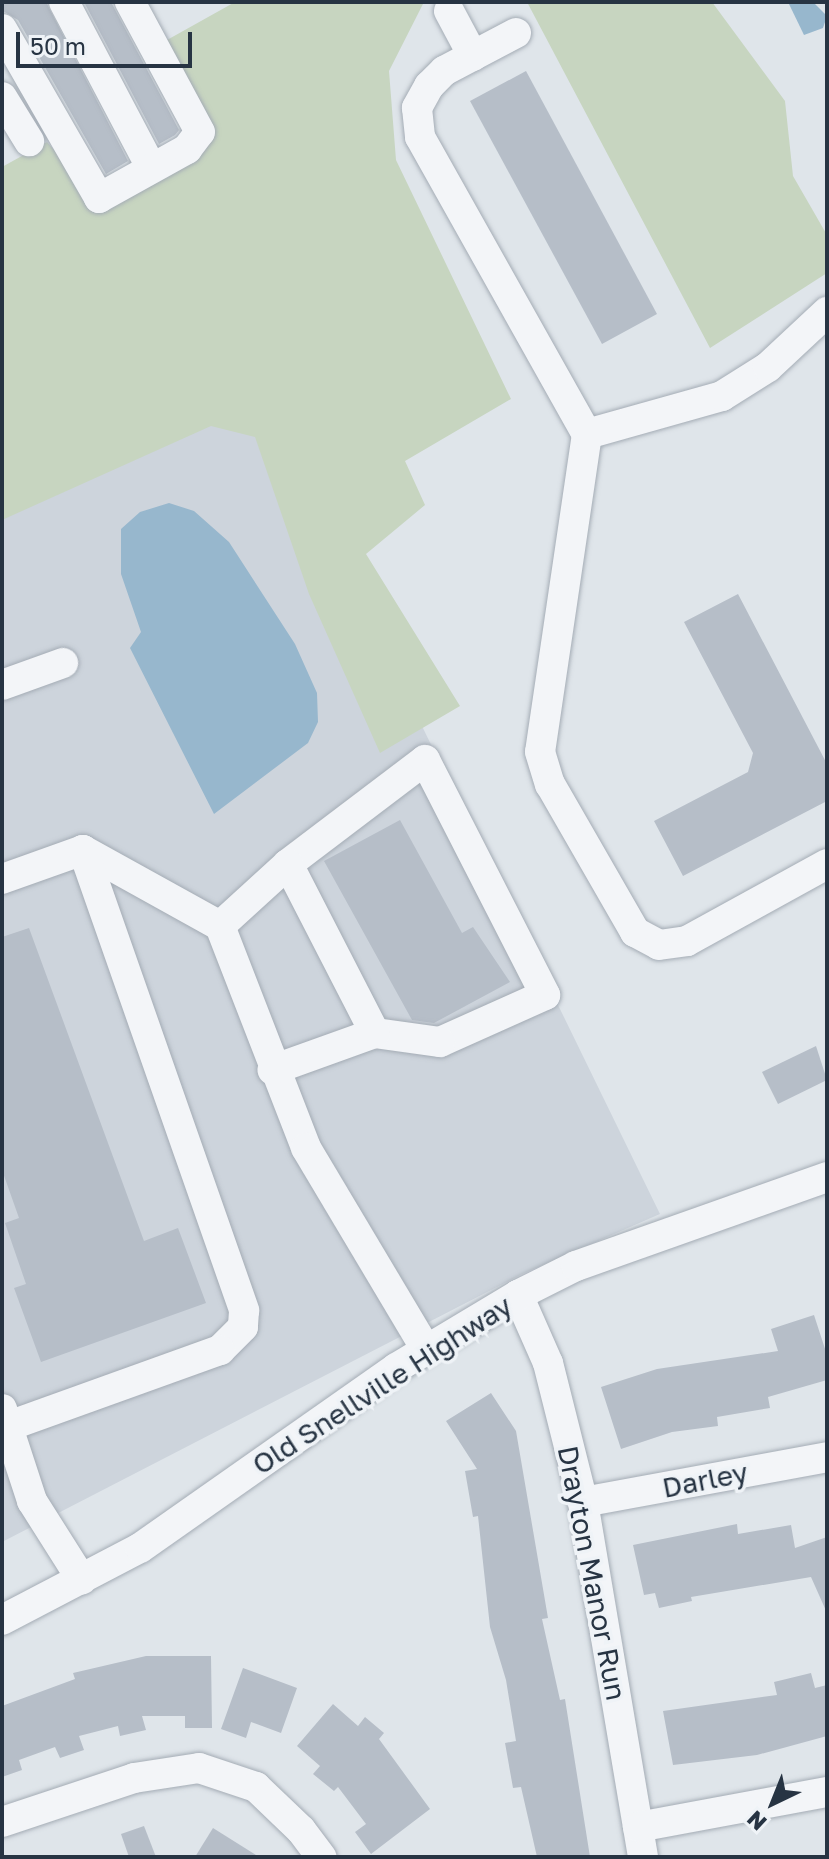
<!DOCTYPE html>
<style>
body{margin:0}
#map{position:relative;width:829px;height:1859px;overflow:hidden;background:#dfe5ea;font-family:"Golos Text",sans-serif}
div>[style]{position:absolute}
.built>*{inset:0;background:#cdd4dc}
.green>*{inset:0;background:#c7d5c0}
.water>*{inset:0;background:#97b7cd}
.building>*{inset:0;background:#b6bec8}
.roads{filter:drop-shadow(0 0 2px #a4acb5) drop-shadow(0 0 2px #a4acb5)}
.minor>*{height:30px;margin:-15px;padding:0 15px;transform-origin:15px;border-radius:15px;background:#f3f5f8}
span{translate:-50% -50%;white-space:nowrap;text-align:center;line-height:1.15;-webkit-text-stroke:7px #eff3f7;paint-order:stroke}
.street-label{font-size:28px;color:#273443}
.frame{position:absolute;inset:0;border:4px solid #273443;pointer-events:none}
.north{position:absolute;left:733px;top:1763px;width:80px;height:80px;-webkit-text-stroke:6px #eff3f7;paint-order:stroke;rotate:223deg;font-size:22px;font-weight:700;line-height:32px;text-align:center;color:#273443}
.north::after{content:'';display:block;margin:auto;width:28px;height:36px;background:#273443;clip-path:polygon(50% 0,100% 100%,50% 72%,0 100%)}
.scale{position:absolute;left:16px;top:32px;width:176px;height:36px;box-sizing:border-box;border:4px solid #273443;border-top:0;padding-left:10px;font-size:24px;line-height:28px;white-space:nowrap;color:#273443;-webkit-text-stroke:6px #eff3f7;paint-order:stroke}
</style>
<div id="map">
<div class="built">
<div style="clip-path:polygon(260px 394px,660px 1214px,522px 1274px,2px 1542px,2px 507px)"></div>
</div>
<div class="green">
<div style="clip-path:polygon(235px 2px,424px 2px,389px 71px,396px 160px,511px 399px,405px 461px,425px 505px,366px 554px,460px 706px,380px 753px,309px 594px,255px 437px,211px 426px,2px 520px,2px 167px,47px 142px,105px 207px,210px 131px,167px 40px)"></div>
<div style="clip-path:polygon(527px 2px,712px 2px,785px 101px,793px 176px,827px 235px,827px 273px,710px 348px)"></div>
</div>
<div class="water">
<div style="clip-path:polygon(788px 2px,813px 2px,827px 16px,823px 28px,804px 35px)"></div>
<div style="clip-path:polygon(169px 503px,194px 511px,229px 542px,295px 644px,317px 693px,318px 722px,308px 743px,214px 814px,130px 648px,141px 632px,121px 574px,121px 529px,140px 512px)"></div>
</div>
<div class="building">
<div style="clip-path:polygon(2px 2px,46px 2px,128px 161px,106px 174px,18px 20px,3px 11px)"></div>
<div style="clip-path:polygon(84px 2px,111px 2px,179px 130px,175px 135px,159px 144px)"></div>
<div style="clip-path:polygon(526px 71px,657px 314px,602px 344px,470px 101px)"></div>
<div style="clip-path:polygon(738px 594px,827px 764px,827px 801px,683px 876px,654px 821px,748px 772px,753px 753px,684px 622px)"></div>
<div style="clip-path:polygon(400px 820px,462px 933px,473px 927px,510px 982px,434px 1023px,412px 1020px,324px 861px)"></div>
<div style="clip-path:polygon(29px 928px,144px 1241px,178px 1228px,206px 1303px,41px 1362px,14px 1288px,26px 1284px,5px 1223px,19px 1218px,2px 1170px,2px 937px)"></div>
<div style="clip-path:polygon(816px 1046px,827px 1080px,778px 1104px,762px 1072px)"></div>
<div style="clip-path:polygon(814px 1315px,827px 1355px,827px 1380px,768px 1397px,770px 1408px,717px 1417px,718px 1426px,672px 1432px,621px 1449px,601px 1387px,657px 1369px,778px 1351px,771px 1329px)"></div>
<div style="clip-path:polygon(491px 1393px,516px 1431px,548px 1618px,542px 1619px,560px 1700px,565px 1699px,590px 1857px,537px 1857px,521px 1787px,513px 1788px,505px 1743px,516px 1741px,506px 1680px,490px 1627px,478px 1516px,473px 1517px,465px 1471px,477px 1469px,446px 1421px)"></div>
<div style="clip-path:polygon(737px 1524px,738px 1534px,791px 1525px,795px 1548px,827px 1537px,827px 1613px,811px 1577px,691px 1597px,692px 1601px,659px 1608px,655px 1593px,644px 1595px,633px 1545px)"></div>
<div style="clip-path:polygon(146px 1656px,211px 1656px,212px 1728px,185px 1728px,185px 1716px,142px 1716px,146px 1730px,120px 1736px,118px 1726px,79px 1736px,84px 1750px,60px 1758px,55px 1747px,19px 1760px,22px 1770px,2px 1777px,2px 1706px,75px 1679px,73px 1673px)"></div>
<div style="clip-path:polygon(243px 1668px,297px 1688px,281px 1733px,251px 1722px,246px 1738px,221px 1729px)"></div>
<div style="clip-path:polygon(811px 1673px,815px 1688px,827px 1685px,827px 1736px,757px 1755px,673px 1765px,663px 1711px,777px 1695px,774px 1682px)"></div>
<div style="clip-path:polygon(333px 1704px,358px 1726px,365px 1717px,384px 1733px,379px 1739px,430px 1809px,371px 1854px,355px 1832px,366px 1824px,338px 1787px,334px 1791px,313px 1774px,320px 1766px,297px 1746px)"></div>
<div style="clip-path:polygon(144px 1826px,156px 1857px,129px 1857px,121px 1834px)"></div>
<div style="clip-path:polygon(213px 1828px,259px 1857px,195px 1857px)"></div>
</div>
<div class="roads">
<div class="minor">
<div style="left:64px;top:2px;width:187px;rotate:62.2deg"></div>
<div style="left:449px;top:11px;width:51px;rotate:61.9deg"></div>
<div style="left:2px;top:29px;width:195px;rotate:60.1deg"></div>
<div style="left:99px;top:198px;width:101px;rotate:-29.1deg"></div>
<div style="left:187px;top:149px;width:21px;rotate:-53deg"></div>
<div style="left:200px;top:132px;width:148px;rotate:-118.3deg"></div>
<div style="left:516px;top:33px;width:81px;rotate:152.2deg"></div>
<div style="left:444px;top:71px;width:21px;rotate:135deg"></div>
<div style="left:429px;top:86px;width:25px;rotate:119deg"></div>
<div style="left:417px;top:108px;width:29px;rotate:84deg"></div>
<div style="left:420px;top:137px;width:341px;rotate:60.7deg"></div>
<div style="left:587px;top:434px;width:140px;rotate:-15.7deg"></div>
<div style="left:722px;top:396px;width:54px;rotate:-32.2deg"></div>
<div style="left:768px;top:367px;width:81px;rotate:-43deg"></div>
<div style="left:2px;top:97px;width:52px;rotate:58.5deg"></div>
<div style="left:587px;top:434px;width:321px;rotate:98.4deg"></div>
<div style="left:540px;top:752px;width:34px;rotate:73deg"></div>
<div style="left:550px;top:784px;width:171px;rotate:60.1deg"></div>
<div style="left:635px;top:932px;width:27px;rotate:28deg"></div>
<div style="left:659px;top:945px;width:28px;rotate:-8deg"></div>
<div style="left:687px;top:941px;width:160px;rotate:-28.8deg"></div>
<div style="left:2px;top:685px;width:65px;rotate:-19.8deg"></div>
<div style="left:83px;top:850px;width:157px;rotate:29deg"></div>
<div style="left:220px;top:926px;width:238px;rotate:68.8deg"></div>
<div style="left:306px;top:1148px;width:234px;rotate:59.2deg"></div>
<div style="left:288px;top:864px;width:172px;rotate:-37.2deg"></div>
<div style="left:425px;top:760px;width:264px;rotate:62.9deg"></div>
<div style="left:545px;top:995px;width:115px;rotate:155.9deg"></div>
<div style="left:440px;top:1042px;width:66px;rotate:-172.1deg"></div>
<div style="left:2px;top:879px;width:86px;rotate:-19.7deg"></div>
<div style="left:83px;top:850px;width:488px;rotate:70.7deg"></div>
<div style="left:244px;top:1311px;width:16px;rotate:94deg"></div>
<div style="left:243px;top:1327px;width:33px;rotate:135deg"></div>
<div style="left:220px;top:1350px;width:224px;rotate:160.2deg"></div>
<div style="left:220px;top:926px;width:92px;rotate:-42.4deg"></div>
<div style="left:288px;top:864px;width:190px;rotate:62.8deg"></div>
<div style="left:375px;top:1033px;width:109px;rotate:160.2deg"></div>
<div style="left:518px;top:1295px;width:74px;rotate:66.2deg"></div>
<div style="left:548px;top:1363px;width:143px;rotate:75.9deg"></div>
<div style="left:583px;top:1502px;width:360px;rotate:80.4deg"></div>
<div style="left:2px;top:1409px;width:97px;rotate:71.9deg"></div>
<div style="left:32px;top:1501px;width:93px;rotate:57.7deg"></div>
<div style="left:583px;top:1502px;width:248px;rotate:-10.4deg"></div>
<div style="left:2px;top:1620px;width:156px;rotate:-27.6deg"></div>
<div style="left:140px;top:1548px;width:313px;rotate:-35.1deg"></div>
<div style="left:396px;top:1368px;width:142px;rotate:-30.9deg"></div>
<div style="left:518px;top:1295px;width:65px;rotate:-26.6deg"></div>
<div style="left:576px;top:1266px;width:266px;rotate:-19.5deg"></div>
<div style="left:2px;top:1822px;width:139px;rotate:-18.4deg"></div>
<div style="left:134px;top:1778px;width:66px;rotate:-8.7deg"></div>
<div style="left:199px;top:1768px;width:60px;rotate:18.4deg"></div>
<div style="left:256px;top:1787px;width:62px;rotate:43.7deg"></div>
<div style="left:301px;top:1830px;width:34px;rotate:53deg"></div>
<div style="left:638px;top:1827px;width:192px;rotate:-10.5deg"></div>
</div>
</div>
<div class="street-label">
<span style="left:382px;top:1385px;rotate:-33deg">Old Snellville Highway</span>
<span style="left:705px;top:1480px;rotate:-11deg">Darley</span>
<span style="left:592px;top:1573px;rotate:79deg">Drayton Manor Run</span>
</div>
<div class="frame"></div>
<div class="north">N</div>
<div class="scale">50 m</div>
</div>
